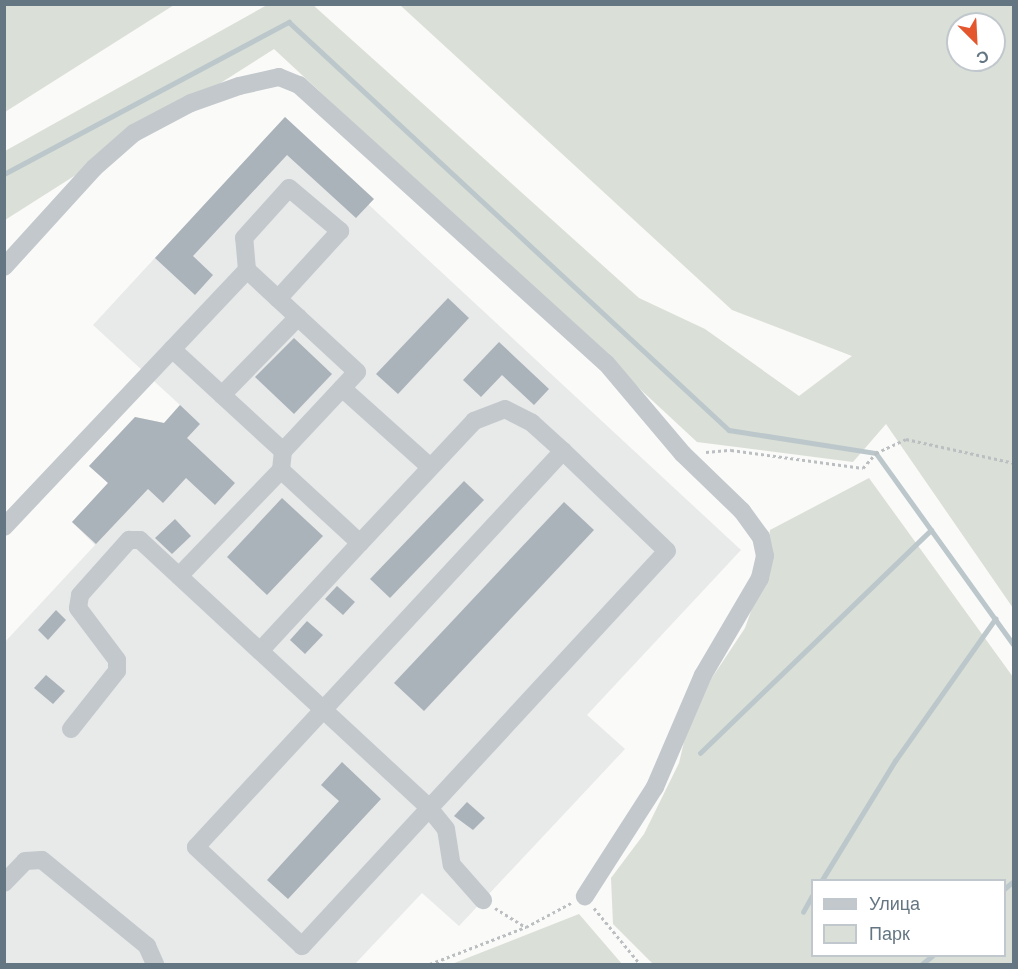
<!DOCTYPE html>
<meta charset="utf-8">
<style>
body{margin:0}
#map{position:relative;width:1018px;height:969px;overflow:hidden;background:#fafaf8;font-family:"Work Sans",sans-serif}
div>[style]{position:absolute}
.built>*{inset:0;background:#e8e9e9}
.green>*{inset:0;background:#dadfd7}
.stream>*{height:4.5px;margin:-2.25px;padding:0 2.25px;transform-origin:2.25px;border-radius:2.25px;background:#bbc7cb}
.building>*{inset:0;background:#aab3b9}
.path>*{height:3px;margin-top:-1.5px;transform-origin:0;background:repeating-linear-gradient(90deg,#bbbfc2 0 3px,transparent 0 6px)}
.minor>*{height:18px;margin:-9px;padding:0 9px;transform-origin:9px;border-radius:9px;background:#c3c8cc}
span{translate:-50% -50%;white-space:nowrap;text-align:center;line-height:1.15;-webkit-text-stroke:6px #fff;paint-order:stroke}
.frame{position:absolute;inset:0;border:6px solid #657683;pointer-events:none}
.legend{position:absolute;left:811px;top:879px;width:195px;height:78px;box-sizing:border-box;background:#fff;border:2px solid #c1c8cd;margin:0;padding:8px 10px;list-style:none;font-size:18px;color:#657683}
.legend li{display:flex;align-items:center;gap:12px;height:30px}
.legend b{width:30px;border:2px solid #c1c8cd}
.north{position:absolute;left:946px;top:12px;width:60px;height:60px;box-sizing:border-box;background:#fff;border:2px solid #c1c8cd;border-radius:50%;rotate:156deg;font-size:16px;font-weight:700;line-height:24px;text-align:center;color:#657683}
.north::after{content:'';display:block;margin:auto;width:21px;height:27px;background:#e4572e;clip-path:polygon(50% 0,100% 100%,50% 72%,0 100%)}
</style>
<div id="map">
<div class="built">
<div style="clip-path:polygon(285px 117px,369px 205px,741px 550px,587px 715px,625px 749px,459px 926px,422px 893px,355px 964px,5px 964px,4px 643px,95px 545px,72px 522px,108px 483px,89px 466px,135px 417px,164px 423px,180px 405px,93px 325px)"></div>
</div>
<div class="green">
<div style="clip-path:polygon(5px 4px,174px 4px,174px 5px,5px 112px)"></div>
<div style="clip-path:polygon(evenodd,267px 5px,313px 5px,639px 298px,705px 329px,799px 396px,852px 356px,732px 310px,400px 5px,1013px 5px,1013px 608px,886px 424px,853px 462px,697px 442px,274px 49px,5px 220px,5px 151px,267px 5px,958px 24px,994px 24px,994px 60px,958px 60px,958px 24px)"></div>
<div style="clip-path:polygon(evenodd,869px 478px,1013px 677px,1013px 964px,653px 964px,613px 924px,611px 878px,644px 834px,679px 763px,692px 708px,745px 628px,765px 572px,770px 530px,869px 478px,812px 880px,1004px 880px,1004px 956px,812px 956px,812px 880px)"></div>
<div style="clip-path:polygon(579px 914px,622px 964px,452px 964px)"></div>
</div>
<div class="stream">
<div style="left:4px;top:174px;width:323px;rotate:-28.1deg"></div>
<div style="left:289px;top:22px;width:600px;rotate:42.84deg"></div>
<div style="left:729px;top:430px;width:149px;rotate:8.9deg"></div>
<div style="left:876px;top:453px;width:236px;rotate:54.3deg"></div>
<div style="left:700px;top:753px;width:321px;rotate:-44deg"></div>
<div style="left:822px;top:880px;width:140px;rotate:-58.5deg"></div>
<div style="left:895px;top:761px;width:174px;rotate:-54.8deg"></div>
<div style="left:1004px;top:889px;width:13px;rotate:-39deg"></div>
<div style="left:803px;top:912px;width:18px;rotate:-61deg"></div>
<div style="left:922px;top:964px;width:13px;rotate:-39deg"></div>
</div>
<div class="building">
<div style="clip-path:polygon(285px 117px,374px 199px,356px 218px,287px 155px,193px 256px,213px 275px,195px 295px,155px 258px)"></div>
<div style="clip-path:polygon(448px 298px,469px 318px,398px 394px,376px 374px)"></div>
<div style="clip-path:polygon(294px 338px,332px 374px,294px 414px,255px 377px)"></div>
<div style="clip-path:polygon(499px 342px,549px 389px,534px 405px,502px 375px,481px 397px,463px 380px)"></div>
<div style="clip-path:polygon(180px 405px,200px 424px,187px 438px,235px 483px,215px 505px,186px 478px,163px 503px,148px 489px,96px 544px,72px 522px,108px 483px,89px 466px,135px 417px,164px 423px)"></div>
<div style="clip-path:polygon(464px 481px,484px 500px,390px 598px,370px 579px)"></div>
<div style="clip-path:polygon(282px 498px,323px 536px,267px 595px,227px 557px)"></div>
<div style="clip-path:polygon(564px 502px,594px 530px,424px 711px,394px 683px)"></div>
<div style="clip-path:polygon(175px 519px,191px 536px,172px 554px,155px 538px)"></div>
<div style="clip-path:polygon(337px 586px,355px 602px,343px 615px,325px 599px)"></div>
<div style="clip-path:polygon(56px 610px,66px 620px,48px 640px,38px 630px)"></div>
<div style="clip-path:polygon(307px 621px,323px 635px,305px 654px,290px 640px)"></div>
<div style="clip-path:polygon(46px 675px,65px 691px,53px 704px,34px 688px)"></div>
<div style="clip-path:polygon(342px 762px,381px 799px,288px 899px,267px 880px,339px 801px,321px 785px)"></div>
<div style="clip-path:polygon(467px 802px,485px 818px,473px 830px,454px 816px)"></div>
</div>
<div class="path">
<div style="left:706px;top:452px;width:25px;rotate:-5deg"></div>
<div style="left:731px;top:450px;width:133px;rotate:7.8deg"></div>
<div style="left:863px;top:468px;width:20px;rotate:-49deg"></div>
<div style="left:876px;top:453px;width:33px;rotate:-25deg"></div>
<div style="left:906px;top:439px;width:111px;rotate:12.5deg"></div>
<div style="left:495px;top:908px;width:36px;rotate:32deg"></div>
<div style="left:594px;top:908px;width:72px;rotate:50.6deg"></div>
<div style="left:430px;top:964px;width:103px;rotate:-21.1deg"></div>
<div style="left:526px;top:927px;width:51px;rotate:-28.1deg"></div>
</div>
<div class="minor">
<div style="left:4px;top:267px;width:134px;rotate:-47.7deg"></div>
<div style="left:94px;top:168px;width:53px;rotate:-41.2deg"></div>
<div style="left:134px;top:133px;width:64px;rotate:-27.8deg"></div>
<div style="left:191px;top:103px;width:51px;rotate:-19.5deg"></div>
<div style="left:239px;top:86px;width:41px;rotate:-12.7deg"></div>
<div style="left:279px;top:77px;width:22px;rotate:22deg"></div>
<div style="left:299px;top:85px;width:414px;rotate:42.2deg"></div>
<div style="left:606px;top:363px;width:119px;rotate:49.8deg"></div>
<div style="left:683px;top:454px;width:82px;rotate:44deg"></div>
<div style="left:742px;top:511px;width:32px;rotate:54deg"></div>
<div style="left:761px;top:537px;width:19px;rotate:78deg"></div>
<div style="left:765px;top:556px;width:23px;rotate:103deg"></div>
<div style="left:760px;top:578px;width:113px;rotate:120.4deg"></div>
<div style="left:703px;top:675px;width:122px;rotate:113.2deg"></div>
<div style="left:655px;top:787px;width:130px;rotate:122.7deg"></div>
<div style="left:247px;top:270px;width:32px;rotate:-95deg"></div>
<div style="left:244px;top:238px;width:67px;rotate:-48deg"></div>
<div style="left:289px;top:188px;width:67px;rotate:40.1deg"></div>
<div style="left:340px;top:231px;width:92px;rotate:132.4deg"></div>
<div style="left:172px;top:349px;width:151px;rotate:42.6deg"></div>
<div style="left:283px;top:451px;width:19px;rotate:96deg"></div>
<div style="left:281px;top:470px;width:147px;rotate:133.9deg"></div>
<div style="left:342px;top:388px;width:118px;rotate:41.9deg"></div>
<div style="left:222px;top:395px;width:109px;rotate:-45.7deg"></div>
<div style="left:4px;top:527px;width:354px;rotate:-46.6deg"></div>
<div style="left:247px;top:270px;width:150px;rotate:42.8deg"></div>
<div style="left:357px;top:372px;width:108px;rotate:133.1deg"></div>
<div style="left:360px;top:543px;width:167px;rotate:-46.9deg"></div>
<div style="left:474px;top:421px;width:33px;rotate:-21deg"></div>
<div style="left:505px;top:409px;width:30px;rotate:27deg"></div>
<div style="left:532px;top:423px;width:42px;rotate:42.1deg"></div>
<div style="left:563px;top:451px;width:144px;rotate:43.9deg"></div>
<div style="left:667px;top:551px;width:538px;rotate:132.74deg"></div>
<div style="left:302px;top:946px;width:145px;rotate:-137deg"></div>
<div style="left:196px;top:847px;width:540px;rotate:-47.18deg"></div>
<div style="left:260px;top:651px;width:147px;rotate:-47.2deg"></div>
<div style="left:360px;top:543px;width:108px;rotate:-137.3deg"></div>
<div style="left:71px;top:729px;width:74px;rotate:-51.6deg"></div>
<div style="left:117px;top:671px;width:11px;rotate:-90deg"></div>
<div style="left:117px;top:660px;width:65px;rotate:-126.9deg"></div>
<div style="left:78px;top:608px;width:13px;rotate:-81deg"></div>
<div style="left:80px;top:595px;width:74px;rotate:-48.3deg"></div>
<div style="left:129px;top:540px;width:11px"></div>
<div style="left:140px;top:540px;width:394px;rotate:42.8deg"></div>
<div style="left:429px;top:808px;width:27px;rotate:51deg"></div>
<div style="left:446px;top:829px;width:36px;rotate:81deg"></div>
<div style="left:452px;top:865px;width:47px;rotate:48.5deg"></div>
<div style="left:4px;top:883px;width:30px;rotate:-46deg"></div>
<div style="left:25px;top:861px;width:17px;rotate:-3deg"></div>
<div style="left:42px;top:860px;width:136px;rotate:39.3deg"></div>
<div style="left:147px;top:946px;width:20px;rotate:66deg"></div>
</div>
<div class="frame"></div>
<ul class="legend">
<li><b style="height:8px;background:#c3c8cc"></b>Улица</li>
<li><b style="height:16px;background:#dadfd7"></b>Парк</li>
</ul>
<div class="north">С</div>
</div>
